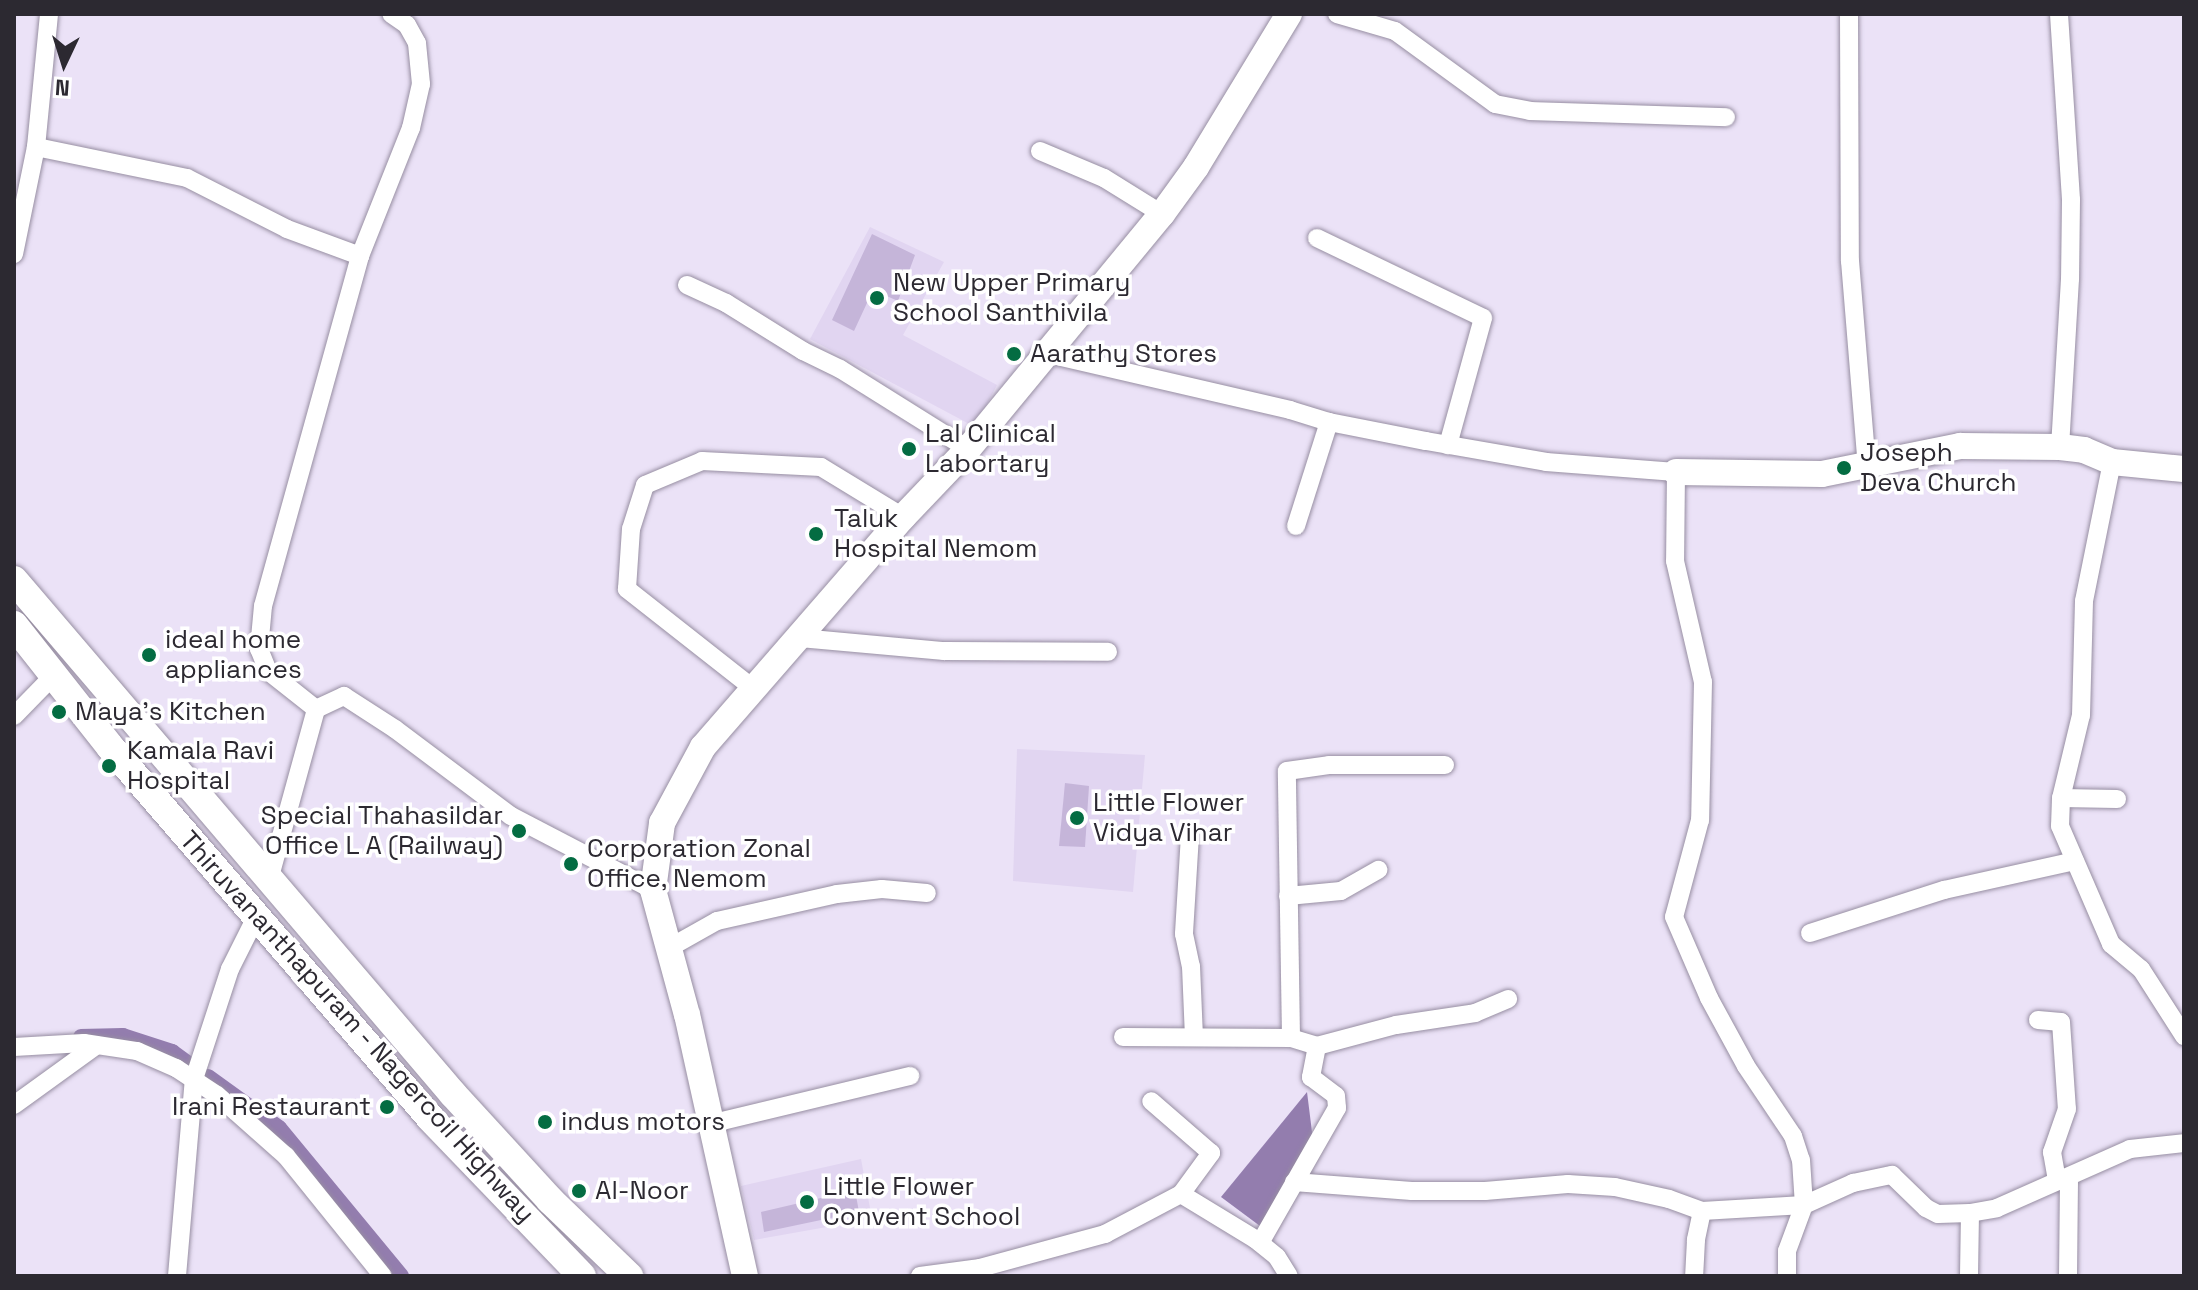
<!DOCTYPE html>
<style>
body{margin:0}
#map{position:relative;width:2198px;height:1290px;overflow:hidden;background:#ebe2f7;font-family:"Space Grotesk",sans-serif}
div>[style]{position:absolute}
.built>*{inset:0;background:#e1d5f1}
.green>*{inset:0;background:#c5b5d9}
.water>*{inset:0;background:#937dae}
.canal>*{height:16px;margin:-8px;padding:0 8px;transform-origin:8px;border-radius:8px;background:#937dae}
.roads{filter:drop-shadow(0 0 2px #978ea2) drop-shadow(0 0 2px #978ea2)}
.street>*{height:18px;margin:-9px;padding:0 9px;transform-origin:9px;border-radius:9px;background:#fff}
.secondary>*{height:26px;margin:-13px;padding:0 13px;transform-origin:13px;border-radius:13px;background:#fff}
.primary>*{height:28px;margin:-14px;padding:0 14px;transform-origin:14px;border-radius:14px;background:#fff}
.dots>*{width:22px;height:22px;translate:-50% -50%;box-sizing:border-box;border:4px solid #fff;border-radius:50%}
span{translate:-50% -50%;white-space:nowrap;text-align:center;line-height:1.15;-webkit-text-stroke:7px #fff;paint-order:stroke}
.poi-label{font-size:26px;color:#2c2931}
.left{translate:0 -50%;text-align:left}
.right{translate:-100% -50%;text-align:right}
.street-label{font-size:26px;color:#2c2931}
.frame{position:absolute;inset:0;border:16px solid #2c2931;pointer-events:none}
.north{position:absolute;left:24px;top:24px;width:80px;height:80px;-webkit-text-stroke:6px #fff;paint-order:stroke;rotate:184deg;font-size:22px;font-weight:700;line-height:32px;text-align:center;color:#2c2931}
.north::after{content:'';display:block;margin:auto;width:28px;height:36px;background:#2c2931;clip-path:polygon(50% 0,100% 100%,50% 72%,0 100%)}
</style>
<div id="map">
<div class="built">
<div style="clip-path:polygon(870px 227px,944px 262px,903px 335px,997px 385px,975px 427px,810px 339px)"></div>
<div style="clip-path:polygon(1017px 749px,1145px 755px,1133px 892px,1013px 881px)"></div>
<div style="clip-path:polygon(861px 1159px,872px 1219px,754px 1240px,741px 1186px)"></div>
</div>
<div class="green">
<div style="clip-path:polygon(872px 234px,915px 255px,898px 301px,873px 290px,854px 331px,832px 320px)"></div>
<div style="clip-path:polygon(1065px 783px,1089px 786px,1085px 847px,1059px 846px)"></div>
<div style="clip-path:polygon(855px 1190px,859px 1212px,764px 1232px,761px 1212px)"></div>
</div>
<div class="water">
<div style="clip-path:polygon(1307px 1092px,1313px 1140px,1260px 1226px,1221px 1197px)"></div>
</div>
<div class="canal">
<div style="left:81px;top:1037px;width:42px;rotate:-1.4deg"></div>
<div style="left:123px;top:1036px;width:52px;rotate:18.1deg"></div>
<div style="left:172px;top:1052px;width:17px;rotate:36deg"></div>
<div style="left:208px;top:1077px;width:87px;rotate:35.7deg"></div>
<div style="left:279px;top:1128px;width:192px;rotate:50.5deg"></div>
</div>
<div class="roads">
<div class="street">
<div style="left:1337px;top:14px;width:60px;rotate:16.3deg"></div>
<div style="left:1395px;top:31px;width:124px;rotate:36.1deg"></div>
<div style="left:1495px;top:104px;width:36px;rotate:11deg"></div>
<div style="left:1530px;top:111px;width:196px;rotate:1.8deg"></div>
<div style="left:1849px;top:14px;width:247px;rotate:89.8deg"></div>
<div style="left:1850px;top:261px;width:208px;rotate:85.3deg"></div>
<div style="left:2059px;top:14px;width:186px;rotate:86.3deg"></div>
<div style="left:2071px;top:200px;width:79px;rotate:90.7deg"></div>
<div style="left:2070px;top:279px;width:168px;rotate:93.4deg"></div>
<div style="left:36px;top:147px;width:154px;rotate:11.6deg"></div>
<div style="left:187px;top:178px;width:112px;rotate:27deg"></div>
<div style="left:287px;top:229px;width:78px;rotate:20.3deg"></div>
<div style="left:1040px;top:151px;width:69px;rotate:22.9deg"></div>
<div style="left:1104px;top:178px;width:68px;rotate:31.8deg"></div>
<div style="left:1317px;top:238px;width:184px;rotate:25.7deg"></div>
<div style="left:1483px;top:318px;width:132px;rotate:105.4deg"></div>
<div style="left:14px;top:254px;width:109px;rotate:-78.4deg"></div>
<div style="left:36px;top:147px;width:134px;rotate:-84.4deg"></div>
<div style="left:687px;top:285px;width:43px;rotate:24.8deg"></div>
<div style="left:726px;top:303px;width:91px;rotate:31.9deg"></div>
<div style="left:803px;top:351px;width:41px;rotate:25.9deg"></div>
<div style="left:840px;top:369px;width:151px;rotate:32deg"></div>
<div style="left:1044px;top:353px;width:253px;rotate:13deg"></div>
<div style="left:1290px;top:410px;width:41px;rotate:17.1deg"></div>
<div style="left:1329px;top:422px;width:99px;rotate:11.1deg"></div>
<div style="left:1426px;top:441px;width:122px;rotate:9.9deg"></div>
<div style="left:1546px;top:462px;width:130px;rotate:4.4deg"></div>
<div style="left:1676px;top:472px;width:89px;rotate:90.6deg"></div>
<div style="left:1675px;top:561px;width:124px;rotate:77deg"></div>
<div style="left:1703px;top:682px;width:138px;rotate:91.2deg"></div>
<div style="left:1700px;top:820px;width:100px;rotate:105deg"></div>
<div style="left:1674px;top:917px;width:88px;rotate:66.6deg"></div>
<div style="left:1709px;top:998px;width:77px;rotate:61.4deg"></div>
<div style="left:1746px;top:1066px;width:84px;rotate:56.1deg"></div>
<div style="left:1793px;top:1136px;width:25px;rotate:72deg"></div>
<div style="left:1801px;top:1160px;width:45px;rotate:86.2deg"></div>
<div style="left:1804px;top:1205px;width:54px;rotate:-24.2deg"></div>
<div style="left:1853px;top:1183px;width:40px;rotate:-12deg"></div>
<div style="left:1892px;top:1175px;width:47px;rotate:44.1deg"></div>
<div style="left:1926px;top:1208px;width:13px;rotate:27deg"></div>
<div style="left:1938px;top:1214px;width:32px;rotate:-2deg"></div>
<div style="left:1970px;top:1213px;width:27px;rotate:-10deg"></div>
<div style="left:1997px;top:1208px;width:145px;rotate:-23.9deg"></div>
<div style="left:2130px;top:1149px;width:54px;rotate:-6.3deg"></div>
<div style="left:2112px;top:462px;width:142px;rotate:101.4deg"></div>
<div style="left:2084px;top:601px;width:114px;rotate:91.5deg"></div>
<div style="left:2081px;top:715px;width:85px;rotate:103.5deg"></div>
<div style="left:2061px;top:798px;width:28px;rotate:92deg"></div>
<div style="left:2060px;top:826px;width:129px;rotate:66.6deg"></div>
<div style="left:2111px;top:944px;width:39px;rotate:40deg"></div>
<div style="left:2141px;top:969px;width:80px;rotate:57.3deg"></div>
<div style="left:1296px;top:526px;width:109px;rotate:-72.4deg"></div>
<div style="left:800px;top:638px;width:145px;rotate:5.2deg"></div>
<div style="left:944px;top:651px;width:164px;rotate:0.3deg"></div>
<div style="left:754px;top:689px;width:162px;rotate:-141.8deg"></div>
<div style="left:627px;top:589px;width:60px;rotate:-86.2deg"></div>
<div style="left:631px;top:529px;width:46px;rotate:-72.3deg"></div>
<div style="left:645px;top:485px;width:62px;rotate:-22.8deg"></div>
<div style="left:702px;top:461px;width:119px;rotate:2.9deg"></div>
<div style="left:821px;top:467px;width:96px;rotate:31.4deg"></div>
<div style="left:316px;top:709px;width:61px;rotate:-141.6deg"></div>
<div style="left:268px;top:671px;width:24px;rotate:-112deg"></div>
<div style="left:259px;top:649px;width:43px;rotate:-84.7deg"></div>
<div style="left:263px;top:606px;width:363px;rotate:-74.5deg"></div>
<div style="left:360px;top:256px;width:138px;rotate:-68.3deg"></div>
<div style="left:411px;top:128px;width:45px;rotate:-77.2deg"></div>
<div style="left:421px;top:84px;width:41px;rotate:-95.6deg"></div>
<div style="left:417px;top:43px;width:21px;rotate:-119deg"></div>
<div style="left:407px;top:25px;width:19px;rotate:-145deg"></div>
<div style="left:14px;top:716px;width:56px;rotate:-45.7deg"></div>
<div style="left:2061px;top:798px;width:56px;rotate:1deg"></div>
<div style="left:1190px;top:835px;width:99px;rotate:93.5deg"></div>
<div style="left:1184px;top:934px;width:33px;rotate:78deg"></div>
<div style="left:1191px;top:966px;width:71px;rotate:87.6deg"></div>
<div style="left:269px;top:880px;width:177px;rotate:-74.6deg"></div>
<div style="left:316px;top:709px;width:31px;rotate:-25deg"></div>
<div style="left:344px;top:696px;width:61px;rotate:32.9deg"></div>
<div style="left:395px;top:729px;width:145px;rotate:36.9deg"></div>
<div style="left:511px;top:816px;width:160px;rotate:27.5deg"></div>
<div style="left:1288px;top:896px;width:53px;rotate:-5.4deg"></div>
<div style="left:1341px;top:891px;width:43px;rotate:-29.6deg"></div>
<div style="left:1810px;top:933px;width:141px;rotate:-17.8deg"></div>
<div style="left:1944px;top:890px;width:134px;rotate:-12.5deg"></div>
<div style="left:669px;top:948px;width:55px;rotate:-29.4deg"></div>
<div style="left:717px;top:921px;width:123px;rotate:-12.7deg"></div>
<div style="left:837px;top:894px;width:45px;rotate:-6.3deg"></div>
<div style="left:882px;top:889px;width:45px;rotate:5.1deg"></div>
<div style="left:2038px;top:1020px;width:23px;rotate:5deg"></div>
<div style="left:2061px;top:1022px;width:87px;rotate:86.1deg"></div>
<div style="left:2067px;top:1109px;width:46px;rotate:109.2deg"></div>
<div style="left:2052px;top:1152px;width:27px;rotate:80deg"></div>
<div style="left:1123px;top:1037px;width:168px;rotate:0.3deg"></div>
<div style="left:1291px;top:1038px;width:27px;rotate:17deg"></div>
<div style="left:1317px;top:1046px;width:32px;rotate:101deg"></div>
<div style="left:1311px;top:1077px;width:31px;rotate:37deg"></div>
<div style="left:1336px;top:1096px;width:12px;rotate:85deg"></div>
<div style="left:1337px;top:1108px;width:155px;rotate:119.7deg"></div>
<div style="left:1291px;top:1038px;width:267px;rotate:-90.9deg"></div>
<div style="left:1287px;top:771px;width:42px;rotate:-8.1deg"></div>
<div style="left:1329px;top:765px;width:116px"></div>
<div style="left:1317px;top:1046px;width:82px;rotate:-14.9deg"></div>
<div style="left:1396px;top:1025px;width:80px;rotate:-8.6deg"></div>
<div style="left:1475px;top:1013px;width:36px;rotate:-23deg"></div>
<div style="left:14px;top:1047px;width:70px;rotate:-3.3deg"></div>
<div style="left:84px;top:1043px;width:54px;rotate:8.6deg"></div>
<div style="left:137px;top:1051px;width:43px;rotate:23.6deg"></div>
<div style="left:176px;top:1068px;width:49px;rotate:33.4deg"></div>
<div style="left:217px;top:1095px;width:92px;rotate:41.5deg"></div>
<div style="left:286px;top:1156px;width:154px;rotate:51.1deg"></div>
<div style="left:14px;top:1105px;width:102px;rotate:-35.9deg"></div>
<div style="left:710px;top:1124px;width:206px;rotate:-13.5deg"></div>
<div style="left:1294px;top:1182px;width:118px;rotate:4.4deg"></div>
<div style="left:1412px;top:1191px;width:73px"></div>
<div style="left:1485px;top:1191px;width:83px;rotate:-4.8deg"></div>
<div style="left:1568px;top:1184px;width:47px;rotate:3.7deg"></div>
<div style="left:1615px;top:1187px;width:55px;rotate:12.5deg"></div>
<div style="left:1669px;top:1199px;width:35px;rotate:20deg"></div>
<div style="left:1702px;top:1211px;width:30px;rotate:102deg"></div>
<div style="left:1696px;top:1240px;width:36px;rotate:93deg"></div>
<div style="left:1181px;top:1194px;width:87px;rotate:31.3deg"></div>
<div style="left:1255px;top:1239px;width:28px;rotate:39deg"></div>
<div style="left:1277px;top:1257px;width:22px;rotate:58deg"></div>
<div style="left:1702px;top:1211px;width:102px;rotate:-3.4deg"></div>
<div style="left:1804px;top:1205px;width:49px;rotate:110.3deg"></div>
<div style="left:1787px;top:1251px;width:25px;rotate:90deg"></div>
<div style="left:177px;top:1276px;width:198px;rotate:-85.1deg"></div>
<div style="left:194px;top:1079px;width:116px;rotate:-71.9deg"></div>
<div style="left:230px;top:969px;width:60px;rotate:-63.4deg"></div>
<div style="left:920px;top:1276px;width:61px;rotate:-7.6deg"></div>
<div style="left:980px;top:1268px;width:130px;rotate:-15.2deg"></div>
<div style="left:1105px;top:1234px;width:86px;rotate:-27.8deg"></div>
<div style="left:1181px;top:1194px;width:51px;rotate:-53.8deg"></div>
<div style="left:1211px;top:1153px;width:79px;rotate:-139.1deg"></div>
<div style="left:1969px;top:1276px;width:63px;rotate:-89.1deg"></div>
<div style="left:2068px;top:1276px;width:98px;rotate:-89.4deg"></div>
</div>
<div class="secondary">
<div style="left:1676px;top:472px;width:146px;rotate:0.8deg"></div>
<div style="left:1822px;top:474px;width:141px;rotate:-11.5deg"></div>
<div style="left:1960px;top:446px;width:100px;rotate:0.6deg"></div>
<div style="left:2060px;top:447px;width:24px;rotate:7deg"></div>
<div style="left:2084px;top:450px;width:30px;rotate:23deg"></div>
<div style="left:2112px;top:462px;width:72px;rotate:5.6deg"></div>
<div style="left:745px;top:1276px;width:267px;rotate:-102.5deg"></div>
<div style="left:687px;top:1015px;width:130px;rotate:-105.2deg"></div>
<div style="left:653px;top:890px;width:68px;rotate:-82.3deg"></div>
<div style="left:662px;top:823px;width:86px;rotate:-61.7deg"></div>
<div style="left:703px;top:747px;width:305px;rotate:-49deg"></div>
<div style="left:903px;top:517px;width:94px;rotate:-46.3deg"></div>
<div style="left:968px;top:449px;width:305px;rotate:-50.5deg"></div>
<div style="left:1162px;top:214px;width:58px;rotate:-54.1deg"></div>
<div style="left:1196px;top:167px;width:179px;rotate:-58.7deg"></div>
</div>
<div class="primary">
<div style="left:14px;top:580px;width:676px;rotate:49.5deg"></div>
<div style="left:453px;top:1094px;width:144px;rotate:47.5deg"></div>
<div style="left:550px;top:1200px;width:110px;rotate:43.9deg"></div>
<div style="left:14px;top:625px;width:157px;rotate:51.7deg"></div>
<div style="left:111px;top:748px;width:489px;rotate:49.2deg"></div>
<div style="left:430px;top:1118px;width:219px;rotate:46.1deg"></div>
</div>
</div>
<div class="dots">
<div style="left:877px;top:298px;background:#046c42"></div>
<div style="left:1014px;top:354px;background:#046c42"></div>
<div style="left:909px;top:449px;background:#046c42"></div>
<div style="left:1844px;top:468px;background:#046c42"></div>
<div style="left:816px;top:534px;background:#046c42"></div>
<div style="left:149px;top:655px;background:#046c42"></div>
<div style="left:59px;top:712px;background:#046c42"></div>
<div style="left:109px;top:766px;background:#046c42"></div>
<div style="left:1077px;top:818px;background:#046c42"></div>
<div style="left:519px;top:831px;background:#046c42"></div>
<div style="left:571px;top:864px;background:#046c42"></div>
<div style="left:387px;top:1107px;background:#046c42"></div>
<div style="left:545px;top:1122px;background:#046c42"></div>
<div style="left:579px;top:1191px;background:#046c42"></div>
<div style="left:807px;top:1202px;background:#046c42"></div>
</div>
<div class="poi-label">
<span class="left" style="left:893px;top:298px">New Upper Primary<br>School Santhivila</span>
<span class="left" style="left:1030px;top:354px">Aarathy Stores</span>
<span class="left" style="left:925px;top:449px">Lal Clinical<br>Labortary</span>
<span class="left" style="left:1860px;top:468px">Joseph<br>Deva Church</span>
<span class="left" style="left:834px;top:534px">Taluk<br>Hospital Nemom</span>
<span class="left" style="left:165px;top:655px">ideal home<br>appliances</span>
<span class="left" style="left:75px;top:712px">Maya's Kitchen</span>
<span class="left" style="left:127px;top:766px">Kamala Ravi<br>Hospital</span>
<span class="left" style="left:1093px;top:818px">Little Flower<br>Vidya Vihar</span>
<span class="right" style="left:503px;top:831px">Special Thahasildar<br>Office L A (Railway)</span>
<span class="left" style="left:587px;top:864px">Corporation Zonal<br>Office, Nemom</span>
<span class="right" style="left:371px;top:1107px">Irani Restaurant</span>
<span class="left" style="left:561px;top:1122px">indus motors</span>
<span class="left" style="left:823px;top:1202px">Little Flower<br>Convent School</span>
<span class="left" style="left:595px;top:1191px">Al-Noor</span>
</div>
<div class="street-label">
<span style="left:357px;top:1027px;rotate:48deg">Thiruvananthapuram - Nagercoil Highway</span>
</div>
<div class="frame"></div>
<div class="north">N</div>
</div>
